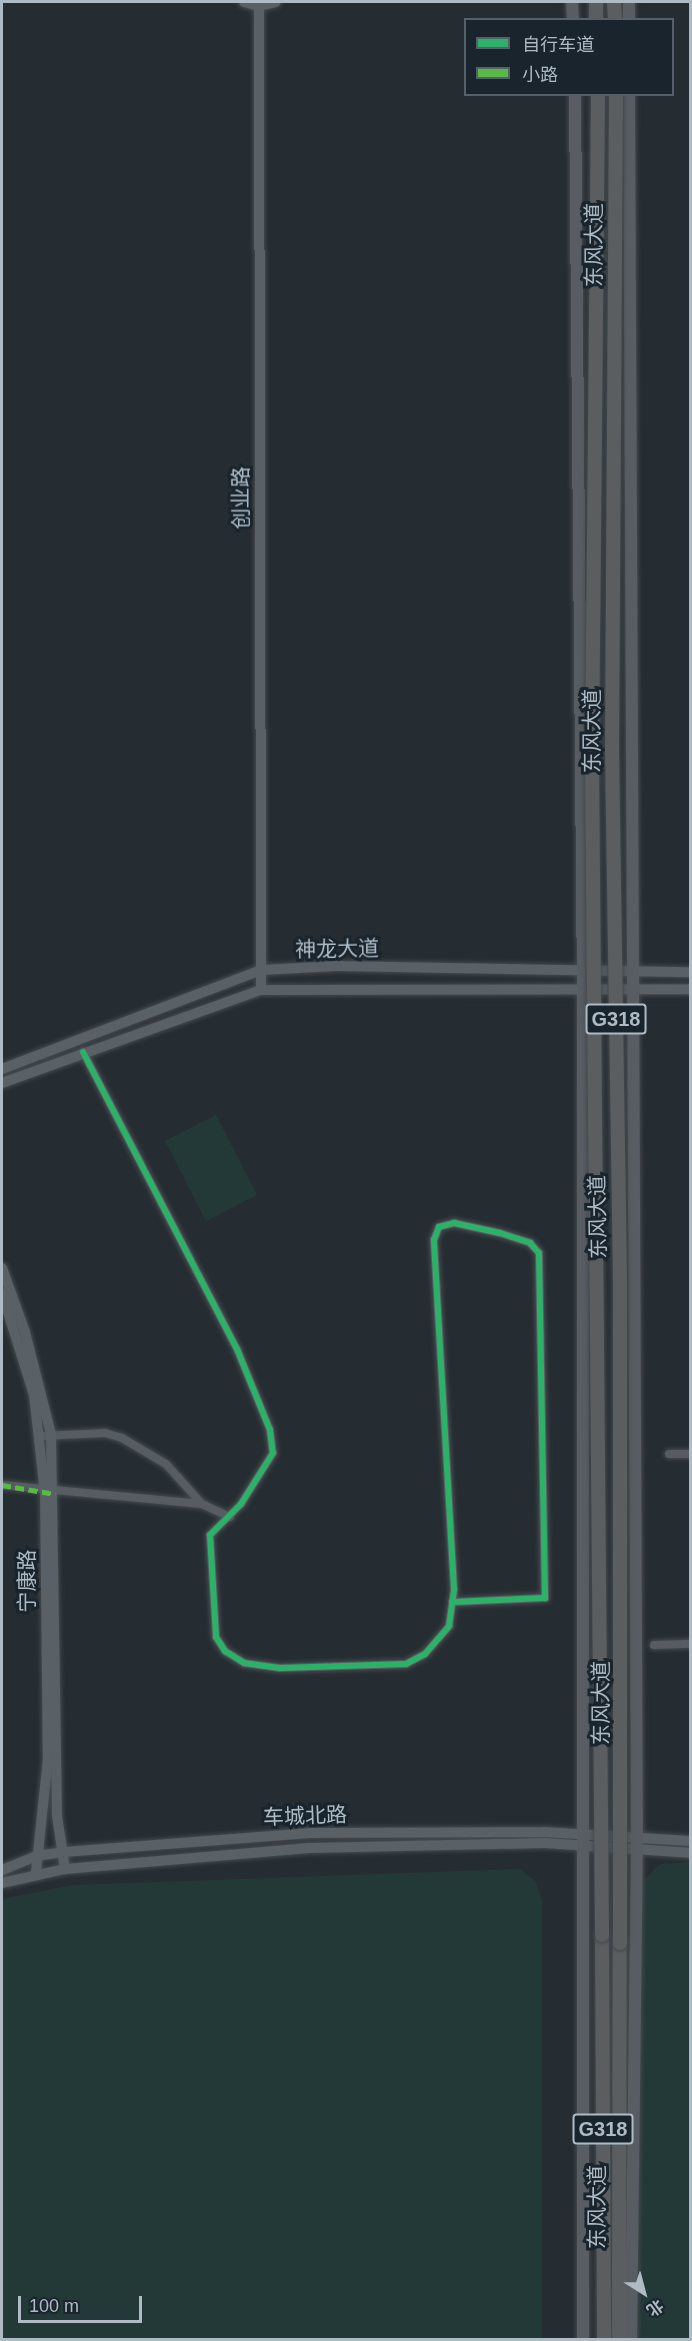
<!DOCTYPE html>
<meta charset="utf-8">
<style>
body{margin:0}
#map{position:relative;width:692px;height:2341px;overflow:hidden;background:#262d32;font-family:Arial,"Noto Sans SC",sans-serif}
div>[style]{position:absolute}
.green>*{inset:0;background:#233938}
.roads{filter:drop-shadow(0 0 2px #44494d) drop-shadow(0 0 2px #44494d)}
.street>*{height:8px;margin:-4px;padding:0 4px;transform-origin:4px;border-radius:4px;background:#565c61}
.secondary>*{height:10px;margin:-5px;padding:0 5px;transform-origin:5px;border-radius:5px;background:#596066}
.primary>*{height:12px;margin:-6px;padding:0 6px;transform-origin:6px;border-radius:6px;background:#585d63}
.highway>*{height:14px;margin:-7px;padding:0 7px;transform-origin:7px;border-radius:7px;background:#5b5e61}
.bridges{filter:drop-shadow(0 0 2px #42494e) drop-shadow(0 0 2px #42494e)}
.highway-bridge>*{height:14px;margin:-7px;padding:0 7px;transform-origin:7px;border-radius:7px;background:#5b5e61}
.quiet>*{height:4.5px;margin-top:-2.25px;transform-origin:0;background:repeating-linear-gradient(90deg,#58b947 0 9px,transparent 0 13.5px)}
.cycleway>*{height:6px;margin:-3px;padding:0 3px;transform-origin:3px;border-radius:3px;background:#2db169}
span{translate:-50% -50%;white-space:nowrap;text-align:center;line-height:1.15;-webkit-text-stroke:6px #19242d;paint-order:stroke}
.shield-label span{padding:2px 4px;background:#19242d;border:2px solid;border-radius:4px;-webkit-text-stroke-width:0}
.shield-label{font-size:20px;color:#aebbc5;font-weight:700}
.street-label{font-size:21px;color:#aebbc5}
.frame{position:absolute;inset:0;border:3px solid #aebbc5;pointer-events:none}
.legend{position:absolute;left:464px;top:18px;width:210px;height:78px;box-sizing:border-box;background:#19242d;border:2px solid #55606a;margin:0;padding:8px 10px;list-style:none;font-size:18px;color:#aebbc5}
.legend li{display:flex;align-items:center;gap:12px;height:30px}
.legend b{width:30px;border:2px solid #55606a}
.north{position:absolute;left:614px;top:2263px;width:60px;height:60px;-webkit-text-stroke:4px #19242d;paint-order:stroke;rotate:144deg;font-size:16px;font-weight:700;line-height:24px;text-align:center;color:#aebbc5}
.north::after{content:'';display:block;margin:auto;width:21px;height:27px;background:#aebbc5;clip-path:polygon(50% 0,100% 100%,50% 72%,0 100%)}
.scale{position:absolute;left:18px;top:2296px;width:124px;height:27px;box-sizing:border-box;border:3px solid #aebbc5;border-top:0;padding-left:8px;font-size:18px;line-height:21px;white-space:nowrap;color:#aebbc5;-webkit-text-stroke:4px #19242d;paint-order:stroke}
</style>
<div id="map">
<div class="green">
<div style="clip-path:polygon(216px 1115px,257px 1195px,206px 1221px,165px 1141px)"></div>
<div style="clip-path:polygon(690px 1862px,690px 2339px,633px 2340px,638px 1885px,661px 1864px)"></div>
<div style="clip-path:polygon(520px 1869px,536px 1882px,542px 1901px,542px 2339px,2px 2339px,2px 1899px,73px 1885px)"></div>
</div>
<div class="roads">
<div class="street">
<div style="left:83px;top:1052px;width:335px;rotate:62.6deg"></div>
<div style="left:237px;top:1349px;width:87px;rotate:67.8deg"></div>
<div style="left:270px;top:1430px;width:23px;rotate:83deg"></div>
<div style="left:273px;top:1453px;width:60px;rotate:122.1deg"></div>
<div style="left:241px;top:1504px;width:44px;rotate:135deg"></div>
<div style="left:210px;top:1535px;width:102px;rotate:86.6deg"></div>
<div style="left:216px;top:1637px;width:17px;rotate:57deg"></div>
<div style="left:225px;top:1651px;width:22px;rotate:32deg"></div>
<div style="left:244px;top:1663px;width:36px;rotate:8deg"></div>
<div style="left:280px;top:1668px;width:126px;rotate:-1.8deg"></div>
<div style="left:406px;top:1664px;width:21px;rotate:-28deg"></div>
<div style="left:425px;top:1654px;width:37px;rotate:-49deg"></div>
<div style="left:449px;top:1626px;width:37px;rotate:-82deg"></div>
<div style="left:454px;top:1589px;width:350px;rotate:-93.3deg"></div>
<div style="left:434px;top:1240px;width:14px;rotate:-69deg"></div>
<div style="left:439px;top:1227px;width:16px;rotate:-15deg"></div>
<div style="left:454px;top:1223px;width:47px;rotate:12.3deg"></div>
<div style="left:500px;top:1233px;width:32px;rotate:18deg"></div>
<div style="left:530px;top:1243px;width:13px;rotate:48deg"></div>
<div style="left:539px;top:1253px;width:345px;rotate:89deg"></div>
<div style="left:545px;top:1598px;width:93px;rotate:177.5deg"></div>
<div style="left:41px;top:1436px;width:64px;rotate:-2.7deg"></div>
<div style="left:105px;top:1433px;width:18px;rotate:16deg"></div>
<div style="left:122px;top:1438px;width:51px;rotate:30.6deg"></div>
<div style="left:166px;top:1464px;width:54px;rotate:48deg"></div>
<div style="left:669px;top:1454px;width:21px"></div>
<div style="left:2px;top:1485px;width:201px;rotate:5.4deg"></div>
<div style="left:202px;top:1504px;width:31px;rotate:25deg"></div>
<div style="left:654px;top:1645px;width:36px;rotate:-2deg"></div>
</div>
<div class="secondary">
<div style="left:244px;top:2px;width:16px;rotate:15deg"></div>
<div style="left:259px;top:6px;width:17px;rotate:-13deg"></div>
<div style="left:259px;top:6px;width:984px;rotate:89.88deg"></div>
<div style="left:2px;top:1069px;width:277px;rotate:-20.9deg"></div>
<div style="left:261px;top:970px;width:76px;rotate:-3deg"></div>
<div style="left:337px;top:966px;width:353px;rotate:1deg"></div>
<div style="left:2px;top:1083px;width:275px;rotate:-19.8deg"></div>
<div style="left:261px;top:990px;width:429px;rotate:-0.1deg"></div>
<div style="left:2px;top:1268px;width:68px;rotate:70.2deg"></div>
<div style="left:25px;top:1332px;width:105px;rotate:75.7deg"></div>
<div style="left:51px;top:1434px;width:382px;rotate:89.1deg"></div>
<div style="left:57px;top:1816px;width:54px;rotate:81.4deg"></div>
<div style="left:2px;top:1293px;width:107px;rotate:72.6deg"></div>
<div style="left:34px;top:1395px;width:99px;rotate:83.6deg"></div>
<div style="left:45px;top:1493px;width:265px;rotate:89.4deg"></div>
<div style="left:48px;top:1758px;width:116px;rotate:96deg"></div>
<div style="left:2px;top:1870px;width:37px;rotate:-22deg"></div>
<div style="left:36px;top:1856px;width:28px;rotate:-8deg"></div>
<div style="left:64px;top:1852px;width:247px;rotate:-4.4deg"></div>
<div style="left:310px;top:1833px;width:234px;rotate:-0.2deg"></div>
<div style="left:544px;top:1832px;width:146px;rotate:3.5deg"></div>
<div style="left:2px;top:1883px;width:65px;rotate:-12.5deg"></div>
<div style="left:65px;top:1869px;width:245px;rotate:-4.9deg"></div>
<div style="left:309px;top:1848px;width:236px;rotate:-1.2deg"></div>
<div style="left:545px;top:1843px;width:145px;rotate:3.9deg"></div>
</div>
<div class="primary">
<div style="left:572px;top:2px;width:18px;rotate:87deg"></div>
<div style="left:629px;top:20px;width:18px;rotate:-90deg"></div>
<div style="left:575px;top:94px;width:894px;rotate:89.49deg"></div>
<div style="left:583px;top:988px;width:1352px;rotate:90deg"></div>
<div style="left:629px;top:94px;width:1744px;rotate:89.74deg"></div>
<div style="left:637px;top:1838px;width:502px;rotate:90.68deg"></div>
</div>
<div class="highway">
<div style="left:596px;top:2px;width:18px;rotate:90deg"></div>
<div style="left:614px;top:2px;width:18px;rotate:87deg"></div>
<div style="left:602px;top:1935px;width:405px;rotate:89.7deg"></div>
<div style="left:619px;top:2340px;width:397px;rotate:-89.9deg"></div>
</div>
</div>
<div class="bridges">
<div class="highway-bridge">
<div style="left:598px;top:94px;width:665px;rotate:90.52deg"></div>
<div style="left:592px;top:759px;width:1176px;rotate:89.51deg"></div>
<div style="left:616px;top:94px;width:657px;rotate:90.35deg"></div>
<div style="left:612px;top:751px;width:528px;rotate:89.13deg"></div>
<div style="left:620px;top:1279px;width:664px;rotate:90deg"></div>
</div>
</div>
<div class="quiet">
<div style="left:2px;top:1485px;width:54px;rotate:9.6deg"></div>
</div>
<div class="cycleway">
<div style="left:83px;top:1052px;width:335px;rotate:62.6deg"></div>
<div style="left:237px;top:1349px;width:87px;rotate:67.8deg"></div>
<div style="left:270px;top:1430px;width:23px;rotate:83deg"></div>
<div style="left:273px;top:1453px;width:60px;rotate:122.1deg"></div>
<div style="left:241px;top:1504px;width:44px;rotate:135deg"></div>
<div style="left:210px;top:1535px;width:102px;rotate:86.6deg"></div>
<div style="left:216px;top:1637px;width:17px;rotate:57deg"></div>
<div style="left:225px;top:1651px;width:22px;rotate:32deg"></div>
<div style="left:244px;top:1663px;width:36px;rotate:8deg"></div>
<div style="left:280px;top:1668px;width:126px;rotate:-1.8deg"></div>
<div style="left:406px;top:1664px;width:21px;rotate:-28deg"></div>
<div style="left:425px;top:1654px;width:37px;rotate:-49deg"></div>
<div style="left:449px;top:1626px;width:37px;rotate:-82deg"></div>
<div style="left:454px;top:1589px;width:350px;rotate:-93.3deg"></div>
<div style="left:434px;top:1240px;width:14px;rotate:-69deg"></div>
<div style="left:439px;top:1227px;width:16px;rotate:-15deg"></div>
<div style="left:454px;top:1223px;width:47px;rotate:12.3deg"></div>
<div style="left:500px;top:1233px;width:32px;rotate:18deg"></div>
<div style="left:530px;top:1243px;width:13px;rotate:48deg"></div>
<div style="left:539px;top:1253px;width:345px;rotate:89deg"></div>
<div style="left:545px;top:1598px;width:93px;rotate:177.5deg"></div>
</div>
<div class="shield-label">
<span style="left:616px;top:1019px">G318</span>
<span style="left:603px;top:2129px">G318</span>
</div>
<div class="street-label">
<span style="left:594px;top:245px;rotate:-90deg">东风大道</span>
<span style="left:241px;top:498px;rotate:-90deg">创业路</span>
<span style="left:592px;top:731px;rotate:-90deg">东风大道</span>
<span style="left:337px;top:949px;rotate:-1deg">神龙大道</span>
<span style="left:598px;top:1217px;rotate:-91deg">东风大道</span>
<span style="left:27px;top:1581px;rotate:-90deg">宁康路</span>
<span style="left:601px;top:1703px;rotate:-90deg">东风大道</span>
<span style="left:305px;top:1816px;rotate:-2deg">车城北路</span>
<span style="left:597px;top:2207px;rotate:-90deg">东风大道</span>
</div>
<div class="frame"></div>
<ul class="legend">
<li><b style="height:8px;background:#2db169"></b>自行车道</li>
<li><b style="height:8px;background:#58b947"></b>小路</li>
</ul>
<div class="north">北</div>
<div class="scale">100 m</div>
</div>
